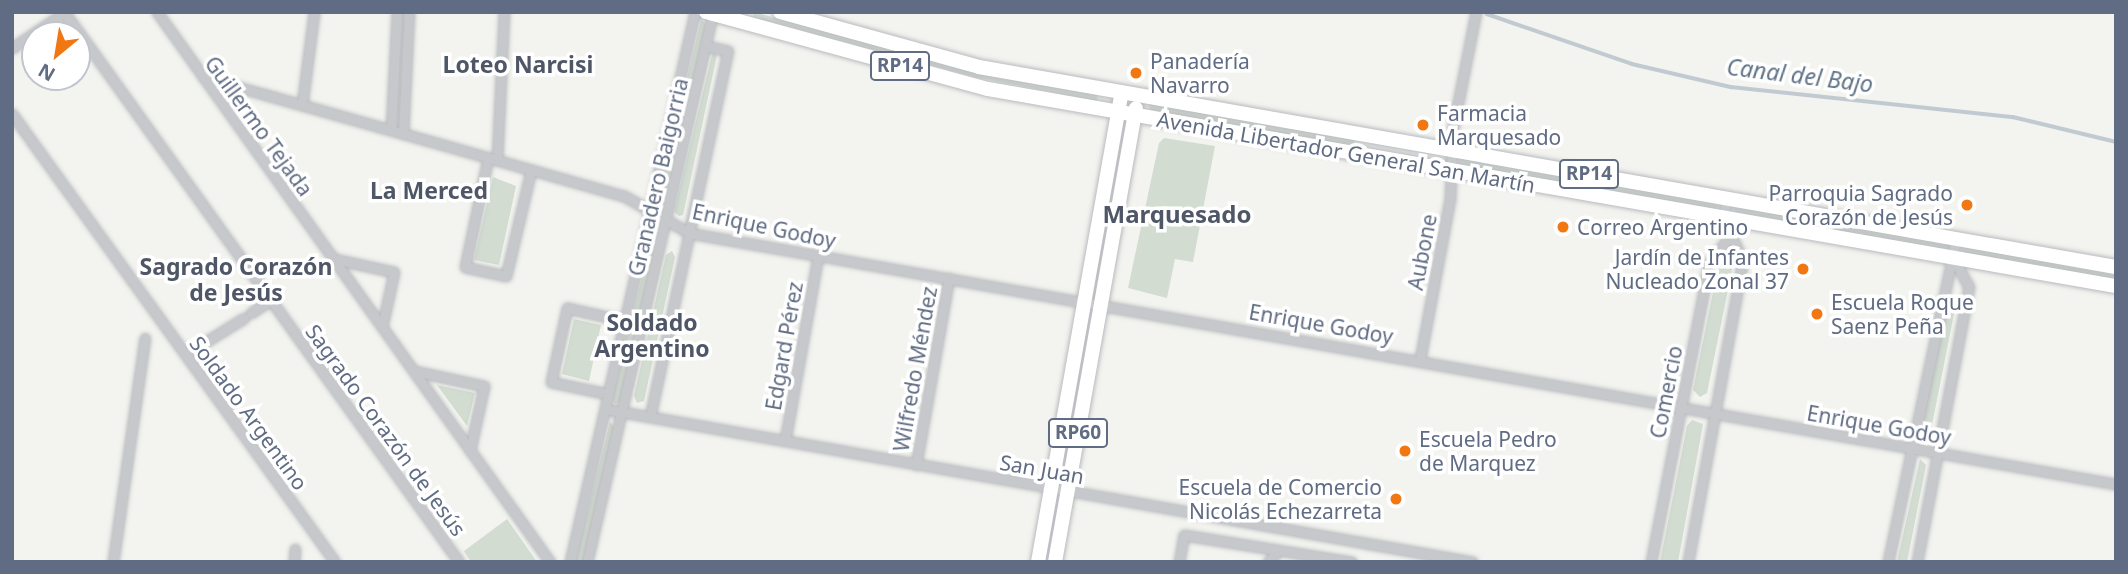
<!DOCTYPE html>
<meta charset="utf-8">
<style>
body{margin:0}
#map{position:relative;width:2128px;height:574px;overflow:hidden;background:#f3f4ef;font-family:"Noto Sans",sans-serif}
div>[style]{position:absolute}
.green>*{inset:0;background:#d2dcd0}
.stream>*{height:3.5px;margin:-1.75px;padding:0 1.75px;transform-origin:1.75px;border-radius:1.75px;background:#c2cad1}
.roads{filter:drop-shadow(0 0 2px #b8babf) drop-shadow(0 0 2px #b8babf)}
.minor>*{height:9px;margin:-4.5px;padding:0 4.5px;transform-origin:4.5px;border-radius:4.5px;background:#c6c8cc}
.primary>*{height:14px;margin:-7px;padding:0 7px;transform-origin:7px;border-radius:7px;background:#fff}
.dots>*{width:19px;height:19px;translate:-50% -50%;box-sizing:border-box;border:4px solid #fff;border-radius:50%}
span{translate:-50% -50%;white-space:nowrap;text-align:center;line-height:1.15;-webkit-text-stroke:7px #fff;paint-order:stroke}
.shield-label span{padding:2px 5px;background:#fff;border:2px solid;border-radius:5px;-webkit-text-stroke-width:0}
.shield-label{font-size:19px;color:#606c83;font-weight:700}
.poi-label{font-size:21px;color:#606c83}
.left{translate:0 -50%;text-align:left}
.right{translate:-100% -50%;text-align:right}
.street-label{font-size:21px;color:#606c83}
.neighbourhood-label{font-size:23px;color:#4f5767;font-weight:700}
.water-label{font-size:23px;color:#607488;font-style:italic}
.quarter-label{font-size:24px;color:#4f5767;font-weight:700}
.frame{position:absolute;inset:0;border:14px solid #606c83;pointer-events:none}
.north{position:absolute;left:21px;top:21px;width:70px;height:70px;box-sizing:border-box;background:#fff;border:2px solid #bfc4cd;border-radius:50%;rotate:210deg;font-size:19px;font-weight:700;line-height:28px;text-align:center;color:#606c83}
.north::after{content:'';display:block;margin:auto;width:24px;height:32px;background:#f17712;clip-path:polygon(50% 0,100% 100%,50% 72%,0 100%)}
</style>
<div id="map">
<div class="green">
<div style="clip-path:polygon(754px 12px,944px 63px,1098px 93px,1097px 101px,975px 77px,753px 17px)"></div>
<div style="clip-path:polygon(701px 20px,706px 24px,665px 204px,660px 206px,657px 202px)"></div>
<div style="clip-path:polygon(713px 51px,717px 55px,683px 215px,679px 216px,674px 212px)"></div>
<div style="clip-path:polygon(1149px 104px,1354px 140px,1354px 142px,1352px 146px,1150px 110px)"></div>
<div style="clip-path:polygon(1164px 138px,1215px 146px,1193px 262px,1175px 259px,1167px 298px,1128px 288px,1159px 143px)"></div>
<div style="clip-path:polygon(1460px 157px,1717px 203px,1718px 206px,1715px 209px,1459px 164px)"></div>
<div style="clip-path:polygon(493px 177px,516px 186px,499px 265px,474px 260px)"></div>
<div style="clip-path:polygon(1733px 207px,1949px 244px,1950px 246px,1947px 250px,1735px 213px)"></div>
<div style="clip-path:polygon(654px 228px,658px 233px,620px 402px,615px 404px,612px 400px)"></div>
<div style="clip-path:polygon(1962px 247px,2116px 272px,2116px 280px,1963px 253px)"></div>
<div style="clip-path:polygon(672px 251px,675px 257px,644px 401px,637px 403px,634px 396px,666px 255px)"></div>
<div style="clip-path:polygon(1724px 259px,1733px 265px,1707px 393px,1700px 397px,1693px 390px,1719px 263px)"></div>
<div style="clip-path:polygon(1953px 295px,1957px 299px,1929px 440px,1923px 442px,1919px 439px,1948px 298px)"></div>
<div style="clip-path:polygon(574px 319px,601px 325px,589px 381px,562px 374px)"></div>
<div style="clip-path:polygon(437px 385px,475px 393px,467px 426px)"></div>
<div style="clip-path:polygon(1692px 420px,1703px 424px,1678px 562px,1660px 562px,1687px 426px)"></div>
<div style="clip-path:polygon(610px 422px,614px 426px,583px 562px,575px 562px)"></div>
<div style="clip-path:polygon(1920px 459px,1926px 465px,1907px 562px,1897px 562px)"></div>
<div style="clip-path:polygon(507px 519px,537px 562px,471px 562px,464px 551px)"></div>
</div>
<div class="stream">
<div style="left:1487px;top:14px;width:153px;rotate:19deg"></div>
<div style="left:1632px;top:64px;width:102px;rotate:13.1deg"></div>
<div style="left:1731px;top:87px;width:284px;rotate:6.1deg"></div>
<div style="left:2013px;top:117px;width:106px;rotate:13.6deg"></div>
</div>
<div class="roads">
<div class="minor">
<div style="left:64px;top:12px;width:677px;rotate:54.31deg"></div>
<div style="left:157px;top:12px;width:676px;rotate:54.45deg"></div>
<div style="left:12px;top:48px;width:63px;rotate:-33.9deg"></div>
<div style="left:203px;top:77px;width:437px;rotate:15.8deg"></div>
<div style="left:624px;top:196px;width:75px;rotate:29.6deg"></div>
<div style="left:689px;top:233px;width:1449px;rotate:9.98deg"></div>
<div style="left:302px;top:105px;width:94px;rotate:-82.6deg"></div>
<div style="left:12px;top:114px;width:552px;rotate:54.21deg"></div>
<div style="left:391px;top:130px;width:118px;rotate:-87.1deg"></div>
<div style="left:403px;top:134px;width:122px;rotate:-87.2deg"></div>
<div style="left:488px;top:158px;width:111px;rotate:101.9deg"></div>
<div style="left:465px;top:267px;width:42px;rotate:12.4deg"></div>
<div style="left:506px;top:276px;width:109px;rotate:-76.7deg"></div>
<div style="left:497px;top:160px;width:148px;rotate:-87.3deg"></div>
<div style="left:334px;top:259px;width:61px;rotate:12.2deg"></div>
<div style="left:394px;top:272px;width:56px;rotate:102.3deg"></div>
<div style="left:251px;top:313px;width:24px;rotate:-33deg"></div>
<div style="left:186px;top:354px;width:68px;rotate:-31.8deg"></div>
<div style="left:1420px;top:359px;width:163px;rotate:-79.4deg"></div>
<div style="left:1450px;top:199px;width:71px;rotate:-87.6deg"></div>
<div style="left:1453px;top:128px;width:118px;rotate:-78.8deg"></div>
<div style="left:414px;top:371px;width:72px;rotate:12.1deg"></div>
<div style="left:484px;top:386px;width:66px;rotate:102.3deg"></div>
<div style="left:608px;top:394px;width:58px;rotate:-168.1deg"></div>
<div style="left:551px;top:382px;width:76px;rotate:-77.8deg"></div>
<div style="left:567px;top:308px;width:59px;rotate:12.6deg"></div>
<div style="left:605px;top:409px;width:881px;rotate:10deg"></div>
<div style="left:650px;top:417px;width:374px;rotate:-78deg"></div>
<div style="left:728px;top:51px;width:23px;rotate:-167deg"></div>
<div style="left:785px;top:441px;width:188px;rotate:-79.9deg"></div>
<div style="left:916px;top:465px;width:190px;rotate:-80deg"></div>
<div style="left:113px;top:562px;width:226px;rotate:-81.9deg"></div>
<div style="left:294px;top:562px;width:13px;rotate:-86deg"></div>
<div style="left:570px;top:562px;width:564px;rotate:-77.2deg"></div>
<div style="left:587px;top:562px;width:564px;rotate:-77.1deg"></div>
<div style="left:1179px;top:562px;width:27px;rotate:-80deg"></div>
<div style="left:1184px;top:535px;width:170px;rotate:9.1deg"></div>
<div style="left:1268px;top:562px;width:16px;rotate:-47deg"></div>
<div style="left:1651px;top:562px;width:305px;rotate:-79deg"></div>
<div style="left:1709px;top:263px;width:34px;rotate:-52deg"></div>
<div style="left:1688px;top:562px;width:297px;rotate:-79.7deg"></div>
<div style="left:1741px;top:270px;width:11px;rotate:-85deg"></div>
<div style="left:1742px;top:259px;width:45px;rotate:-114.9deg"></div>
<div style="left:1723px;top:218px;width:20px;rotate:-79deg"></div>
<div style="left:1888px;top:562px;width:330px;rotate:-78.1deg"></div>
<div style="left:1917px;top:562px;width:280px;rotate:-79.3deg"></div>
<div style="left:1969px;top:287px;width:33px;rotate:-119deg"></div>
</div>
<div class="primary">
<div style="left:706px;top:12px;width:292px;rotate:15.3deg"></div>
<div style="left:988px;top:89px;width:1145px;rotate:9.91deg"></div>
<div style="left:780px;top:12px;width:206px;rotate:15.4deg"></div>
<div style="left:979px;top:67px;width:1154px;rotate:9.98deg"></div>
<div style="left:1038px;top:562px;width:477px;rotate:-79.9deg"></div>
<div style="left:1055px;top:562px;width:461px;rotate:-79.9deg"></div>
</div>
</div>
<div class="dots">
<div style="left:1136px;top:73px;background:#f17712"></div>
<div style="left:1423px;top:125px;background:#f17712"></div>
<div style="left:1967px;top:205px;background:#f17712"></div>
<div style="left:1563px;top:227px;background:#f17712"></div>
<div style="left:1803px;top:269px;background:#f17712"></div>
<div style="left:1817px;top:314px;background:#f17712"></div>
<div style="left:1405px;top:451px;background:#f17712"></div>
<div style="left:1396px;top:499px;background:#f17712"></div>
</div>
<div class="shield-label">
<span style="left:900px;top:66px">RP14</span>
<span style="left:1589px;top:174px">RP14</span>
<span style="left:1078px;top:433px">RP60</span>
</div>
<div class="poi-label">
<span class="left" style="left:1150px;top:73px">Panadería<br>Navarro</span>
<span class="left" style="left:1437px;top:125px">Farmacia<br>Marquesado</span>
<span class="right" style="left:1953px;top:205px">Parroquia Sagrado<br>Corazón de Jesús</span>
<span class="left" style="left:1577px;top:227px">Correo Argentino</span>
<span class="right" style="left:1789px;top:269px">Jardín de Infantes<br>Nucleado Zonal 37</span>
<span class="left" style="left:1831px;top:314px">Escuela Roque<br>Saenz Peña</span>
<span class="left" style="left:1419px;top:451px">Escuela Pedro<br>de Marquez</span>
<span class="right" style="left:1382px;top:499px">Escuela de Comercio<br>Nicolás Echezarreta</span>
</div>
<div class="street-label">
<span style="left:259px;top:126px;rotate:54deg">Guillermo Tejada</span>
<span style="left:1346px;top:152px;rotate:10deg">Avenida Libertador General San Martín</span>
<span style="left:658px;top:177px;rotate:-77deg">Granadero Baigorria</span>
<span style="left:764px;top:226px;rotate:12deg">Enrique Godoy</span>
<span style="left:1422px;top:252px;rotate:-79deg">Aubone</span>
<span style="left:1321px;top:324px;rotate:10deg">Enrique Godoy</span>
<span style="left:784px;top:346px;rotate:-80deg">Edgard Pérez</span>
<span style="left:915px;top:369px;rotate:-80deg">Wilfredo Méndez</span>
<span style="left:1666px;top:392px;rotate:-79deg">Comercio</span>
<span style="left:249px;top:413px;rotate:54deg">Soldado Argentino</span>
<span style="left:1879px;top:425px;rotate:10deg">Enrique Godoy</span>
<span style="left:386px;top:430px;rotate:54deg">Sagrado Corazón de Jesús</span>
<span style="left:1042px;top:469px;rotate:10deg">San Juan</span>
</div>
<div class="neighbourhood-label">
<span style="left:518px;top:64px">Loteo Narcisi</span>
<span style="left:429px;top:190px">La Merced</span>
<span style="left:236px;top:279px">Sagrado Corazón<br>de Jesús</span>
<span style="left:652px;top:335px">Soldado<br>Argentino</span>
</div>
<div class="water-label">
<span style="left:1800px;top:75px;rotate:7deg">Canal del Bajo</span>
</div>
<div class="quarter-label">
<span style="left:1177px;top:214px">Marquesado</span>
</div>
<div class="frame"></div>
<div class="north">N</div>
</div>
